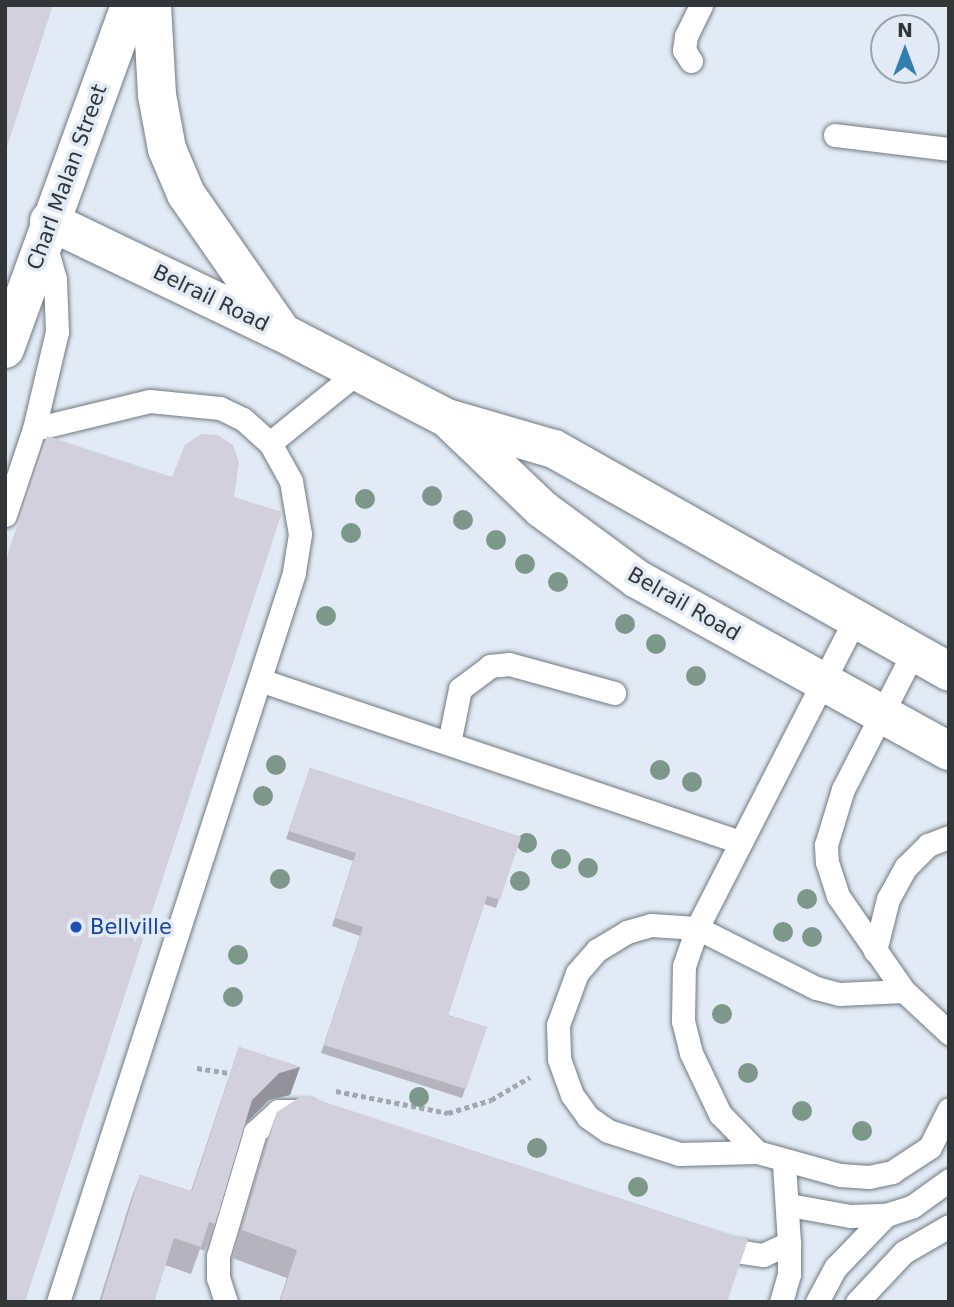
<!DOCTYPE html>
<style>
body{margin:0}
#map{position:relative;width:954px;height:1307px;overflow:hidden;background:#e2ebf5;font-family:"DejaVu Sans",sans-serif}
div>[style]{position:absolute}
.path>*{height:4.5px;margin-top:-2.25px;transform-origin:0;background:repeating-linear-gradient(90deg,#a1a8b0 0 5px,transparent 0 8.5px)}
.roads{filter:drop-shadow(0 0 2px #707981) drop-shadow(0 0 2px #707981)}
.lane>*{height:23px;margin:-11.5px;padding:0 11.5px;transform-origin:11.5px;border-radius:11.5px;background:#fff}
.street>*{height:38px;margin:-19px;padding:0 19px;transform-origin:19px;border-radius:19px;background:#fff}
.trees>*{width:20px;height:20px;margin:-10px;border-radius:50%;background:#7d978a}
.wall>*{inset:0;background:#b5b3bd}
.shaded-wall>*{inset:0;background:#93929a}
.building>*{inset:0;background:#d2d0dc}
.dots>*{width:19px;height:19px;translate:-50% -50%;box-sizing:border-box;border:4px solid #e2ebf5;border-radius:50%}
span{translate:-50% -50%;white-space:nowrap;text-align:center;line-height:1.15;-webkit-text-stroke:7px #e2ebf5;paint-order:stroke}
.street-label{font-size:21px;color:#323639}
.transit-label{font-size:21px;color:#164399}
.left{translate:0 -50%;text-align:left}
.frame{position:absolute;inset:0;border:7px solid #323639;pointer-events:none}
.north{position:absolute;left:870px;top:14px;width:70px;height:70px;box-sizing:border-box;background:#e2ebf5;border:2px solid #9ca3aa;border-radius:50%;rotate:0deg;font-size:19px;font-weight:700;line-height:28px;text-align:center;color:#323639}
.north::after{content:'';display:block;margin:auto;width:24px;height:32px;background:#327eb1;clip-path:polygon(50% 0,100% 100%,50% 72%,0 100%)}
</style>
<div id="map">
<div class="path">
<div style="left:197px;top:1068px;width:37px;rotate:9deg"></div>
<div style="left:336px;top:1091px;width:114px;rotate:11.1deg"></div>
<div style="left:448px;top:1113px;width:45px;rotate:-16.8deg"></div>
<div style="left:491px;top:1100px;width:45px;rotate:-30.5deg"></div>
</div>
<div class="roads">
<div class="lane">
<div style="left:691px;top:61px;width:13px;rotate:-122deg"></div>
<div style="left:684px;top:50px;width:14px;rotate:-82deg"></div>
<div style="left:686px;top:36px;width:34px;rotate:-64deg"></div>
<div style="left:835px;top:135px;width:115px;rotate:7deg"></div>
<div style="left:34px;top:429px;width:119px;rotate:-13.6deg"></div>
<div style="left:150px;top:401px;width:70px;rotate:5.7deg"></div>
<div style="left:220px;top:408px;width:25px;rotate:26deg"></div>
<div style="left:243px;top:419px;width:36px;rotate:42deg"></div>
<div style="left:270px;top:443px;width:43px;rotate:61.1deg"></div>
<div style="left:291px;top:481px;width:54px;rotate:80.4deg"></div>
<div style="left:300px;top:534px;width:39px;rotate:99deg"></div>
<div style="left:294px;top:573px;width:766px;rotate:107.94deg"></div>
<div style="left:270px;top:443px;width:114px;rotate:-39deg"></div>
<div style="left:5px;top:515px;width:91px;rotate:-71.4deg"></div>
<div style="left:34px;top:429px;width:100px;rotate:-76.7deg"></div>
<div style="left:57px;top:332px;width:53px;rotate:-92.2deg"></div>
<div style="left:55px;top:279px;width:37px;rotate:-106deg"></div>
<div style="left:913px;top:653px;width:153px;rotate:117.2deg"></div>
<div style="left:843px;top:789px;width:59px;rotate:106.9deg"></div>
<div style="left:826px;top:845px;width:17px;rotate:87deg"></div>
<div style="left:827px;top:862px;width:36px;rotate:72deg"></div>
<div style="left:838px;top:896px;width:116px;rotate:55.2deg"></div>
<div style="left:904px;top:991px;width:62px;rotate:43deg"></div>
<div style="left:260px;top:680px;width:507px;rotate:18.65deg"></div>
<div style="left:449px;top:743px;width:55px;rotate:-78.5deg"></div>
<div style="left:460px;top:689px;width:38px;rotate:-37deg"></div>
<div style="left:490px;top:666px;width:19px;rotate:-6deg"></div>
<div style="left:509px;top:664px;width:109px;rotate:15.4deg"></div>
<div style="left:875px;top:951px;width:54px;rotate:-76deg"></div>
<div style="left:888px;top:899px;width:37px;rotate:-61deg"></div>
<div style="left:906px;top:867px;width:31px;rotate:-45deg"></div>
<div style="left:928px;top:845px;width:22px;rotate:-21deg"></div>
<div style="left:904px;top:991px;width:65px;rotate:177.4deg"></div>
<div style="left:839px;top:994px;width:24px;rotate:-165deg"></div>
<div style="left:816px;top:988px;width:133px;rotate:-153.2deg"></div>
<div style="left:697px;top:928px;width:46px;rotate:-176.3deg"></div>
<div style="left:651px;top:925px;width:25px;rotate:164deg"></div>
<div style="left:627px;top:932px;width:35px;rotate:149deg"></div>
<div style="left:597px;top:950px;width:30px;rotate:131deg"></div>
<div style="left:577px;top:973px;width:55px;rotate:110.1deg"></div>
<div style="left:558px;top:1025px;width:34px;rotate:88deg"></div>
<div style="left:559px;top:1059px;width:38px;rotate:70deg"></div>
<div style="left:572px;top:1095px;width:27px;rotate:54deg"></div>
<div style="left:588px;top:1117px;width:24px;rotate:35deg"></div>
<div style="left:608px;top:1131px;width:75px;rotate:17.9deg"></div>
<div style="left:679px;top:1154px;width:78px;rotate:-1.5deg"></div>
<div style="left:757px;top:1152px;width:86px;rotate:15.5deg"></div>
<div style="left:840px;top:1175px;width:29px;rotate:4deg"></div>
<div style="left:869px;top:1177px;width:24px;rotate:-12deg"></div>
<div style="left:892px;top:1172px;width:45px;rotate:-33.3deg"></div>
<div style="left:930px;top:1147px;width:42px;rotate:-63.4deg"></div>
<div style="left:757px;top:1152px;width:53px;rotate:-134.2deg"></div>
<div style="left:720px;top:1114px;width:68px;rotate:-115.4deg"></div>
<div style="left:691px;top:1053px;width:33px;rotate:-104deg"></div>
<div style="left:683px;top:1021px;width:55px;rotate:-89deg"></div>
<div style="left:684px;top:966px;width:40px;rotate:-71.1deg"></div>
<div style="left:697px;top:928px;width:345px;rotate:-62.9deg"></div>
<div style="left:789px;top:1205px;width:62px;rotate:10.2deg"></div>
<div style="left:850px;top:1216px;width:36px;rotate:-2deg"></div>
<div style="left:886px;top:1215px;width:28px;rotate:-18deg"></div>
<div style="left:913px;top:1206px;width:44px;rotate:-35.8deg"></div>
<div style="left:715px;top:1248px;width:49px;rotate:8.3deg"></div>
<div style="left:763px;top:1255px;width:29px;rotate:-25deg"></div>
<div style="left:226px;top:1302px;width:25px;rotate:-108deg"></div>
<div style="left:218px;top:1278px;width:22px;rotate:-90deg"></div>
<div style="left:218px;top:1256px;width:129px;rotate:-73.4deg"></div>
<div style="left:255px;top:1132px;width:31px;rotate:-42deg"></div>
<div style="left:278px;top:1111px;width:30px"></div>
<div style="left:781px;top:1302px;width:29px;rotate:-74deg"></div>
<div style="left:789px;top:1274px;width:31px;rotate:-90deg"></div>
<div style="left:789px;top:1243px;width:80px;rotate:-93.6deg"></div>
<div style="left:817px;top:1302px;width:40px;rotate:-62deg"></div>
<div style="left:836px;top:1267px;width:72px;rotate:-46.1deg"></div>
<div style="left:857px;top:1302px;width:69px;rotate:-46.8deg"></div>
<div style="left:904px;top:1252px;width:52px;rotate:-30deg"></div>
</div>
<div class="street">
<div style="left:152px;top:5px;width:90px;rotate:86.8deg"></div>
<div style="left:157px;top:95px;width:55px;rotate:79.5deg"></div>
<div style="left:167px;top:149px;width:49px;rotate:67.1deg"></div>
<div style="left:186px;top:194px;width:165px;rotate:55.2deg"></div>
<div style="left:49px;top:221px;width:257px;rotate:25.6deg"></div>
<div style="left:281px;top:332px;width:187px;rotate:27.4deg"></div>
<div style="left:447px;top:418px;width:111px;rotate:16.2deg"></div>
<div style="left:554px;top:449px;width:454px;rotate:29.4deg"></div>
<div style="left:5px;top:349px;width:366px;rotate:-70deg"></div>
<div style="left:451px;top:422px;width:126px;rotate:43.7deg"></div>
<div style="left:542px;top:509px;width:118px;rotate:36.4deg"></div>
<div style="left:637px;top:579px;width:356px;rotate:28.9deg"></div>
</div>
</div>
<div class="trees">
<div style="left:432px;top:496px"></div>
<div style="left:365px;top:499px"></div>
<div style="left:463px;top:520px"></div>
<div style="left:351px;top:533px"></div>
<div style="left:496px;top:540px"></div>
<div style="left:525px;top:564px"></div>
<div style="left:558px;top:582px"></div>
<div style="left:326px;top:616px"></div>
<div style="left:625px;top:624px"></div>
<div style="left:656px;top:644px"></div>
<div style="left:696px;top:676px"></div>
<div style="left:276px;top:765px"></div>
<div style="left:660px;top:770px"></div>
<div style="left:692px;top:782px"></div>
<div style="left:263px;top:796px"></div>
<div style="left:527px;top:843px"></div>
<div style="left:561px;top:859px"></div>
<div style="left:588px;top:868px"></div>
<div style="left:280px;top:879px"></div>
<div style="left:520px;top:881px"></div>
<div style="left:807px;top:899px"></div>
<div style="left:783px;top:932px"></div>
<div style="left:812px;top:937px"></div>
<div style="left:238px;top:955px"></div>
<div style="left:233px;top:997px"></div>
<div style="left:722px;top:1014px"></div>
<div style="left:748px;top:1073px"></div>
<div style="left:419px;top:1097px"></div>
<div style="left:802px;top:1111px"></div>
<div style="left:862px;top:1131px"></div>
<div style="left:537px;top:1148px"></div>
<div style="left:638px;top:1187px"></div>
</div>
<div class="wall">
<div style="clip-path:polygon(310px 768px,521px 837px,496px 908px,484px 904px,448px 1015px,487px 1027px,462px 1098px,321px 1053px,360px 936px,332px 926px,353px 861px,286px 839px)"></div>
<div style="clip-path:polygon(239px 1047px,300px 1067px,290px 1095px,269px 1100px,244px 1125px,215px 1224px,205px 1251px,200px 1249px,191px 1274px,165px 1265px,154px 1302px,99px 1302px,130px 1202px,140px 1175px,191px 1191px)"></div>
<div style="clip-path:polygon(277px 1112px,727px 1302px,279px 1302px,287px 1278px,232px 1258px,267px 1140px)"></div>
</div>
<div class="shaded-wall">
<div style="clip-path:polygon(300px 1067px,290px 1095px,269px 1100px,242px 1127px,252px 1100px,279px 1073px)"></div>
</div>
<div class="building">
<div style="clip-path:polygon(5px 5px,53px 5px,5px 153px)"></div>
<div style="clip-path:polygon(201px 434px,218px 435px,233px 445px,239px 462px,234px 497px,282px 512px,25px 1302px,5px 1302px,5px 562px,47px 436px,172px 477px,185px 445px)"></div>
<div style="clip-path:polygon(310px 768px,521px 837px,500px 900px,487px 896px,448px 1015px,487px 1027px,466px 1089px,324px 1045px,363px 927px,335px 918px,356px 853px,289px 831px)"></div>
<div style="clip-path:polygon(239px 1047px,300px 1067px,279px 1073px,252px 1100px,215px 1224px,209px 1222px,201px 1247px,174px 1238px,154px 1302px,101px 1302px,140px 1175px,192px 1191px)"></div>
<div style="clip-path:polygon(303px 1095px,748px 1240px,727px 1302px,280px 1302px,297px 1250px,242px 1230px,277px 1112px)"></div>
</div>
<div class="dots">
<div style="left:76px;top:927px;background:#1a4fb4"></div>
</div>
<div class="street-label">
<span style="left:67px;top:177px;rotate:-70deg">Charl Malan Street</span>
<span style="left:211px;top:298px;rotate:26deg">Belrail Road</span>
<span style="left:684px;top:604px;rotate:30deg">Belrail Road</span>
</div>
<div class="transit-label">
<span class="left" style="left:90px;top:927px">Bellville</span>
</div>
<div class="frame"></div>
<div class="north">N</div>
</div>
